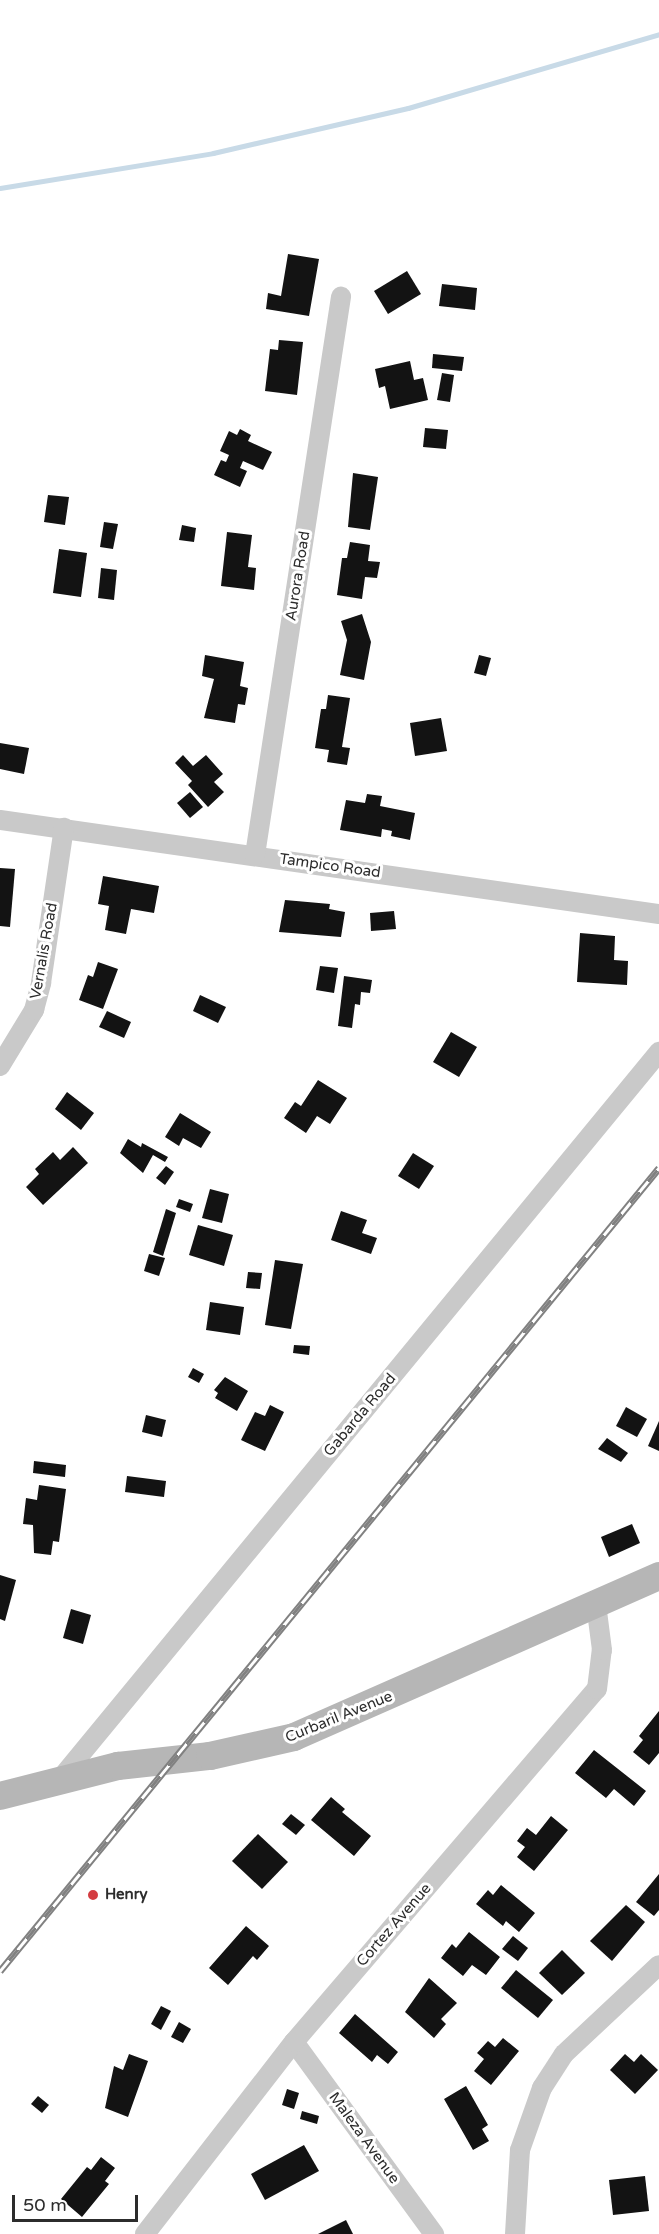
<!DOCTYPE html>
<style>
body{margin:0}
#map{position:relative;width:659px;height:2234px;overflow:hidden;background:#fff;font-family:"Varela Round",sans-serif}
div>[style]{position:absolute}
.stream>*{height:5px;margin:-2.5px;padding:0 2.5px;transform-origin:2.5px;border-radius:2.5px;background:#c8dae7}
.building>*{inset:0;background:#131313}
.street>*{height:20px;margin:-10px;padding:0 10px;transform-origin:10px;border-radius:10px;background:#c9c9c9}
.secondary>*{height:28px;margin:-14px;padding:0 14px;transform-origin:14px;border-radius:14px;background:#b6b6b6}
.rail>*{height:7px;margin-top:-3.5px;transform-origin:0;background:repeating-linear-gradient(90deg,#fff 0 14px,#818181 0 28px);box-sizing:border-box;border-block:2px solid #818181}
.dots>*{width:16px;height:16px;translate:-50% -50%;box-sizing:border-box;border:3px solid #fff;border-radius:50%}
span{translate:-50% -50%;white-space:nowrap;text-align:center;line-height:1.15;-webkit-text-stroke:6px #fff;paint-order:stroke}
.street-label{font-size:15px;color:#2c2c2c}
.poi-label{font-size:15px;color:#2c2c2c;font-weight:700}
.left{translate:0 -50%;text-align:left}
.scale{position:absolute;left:12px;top:2195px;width:126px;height:27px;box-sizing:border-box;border:3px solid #2c2c2c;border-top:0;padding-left:8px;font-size:18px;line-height:21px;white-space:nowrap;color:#2c2c2c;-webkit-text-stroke:4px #fff;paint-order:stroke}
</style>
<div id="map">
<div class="stream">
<div style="left:0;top:188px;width:216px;rotate:-9.3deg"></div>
<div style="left:213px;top:153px;width:200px;rotate:-13deg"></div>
<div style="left:408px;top:108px;width:262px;rotate:-16.4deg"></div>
</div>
<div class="building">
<div style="clip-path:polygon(288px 254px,319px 259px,309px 316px,266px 309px,268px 293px,281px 296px)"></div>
<div style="clip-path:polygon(407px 271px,421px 294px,388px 314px,374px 291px)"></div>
<div style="clip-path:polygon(442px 284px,477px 288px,475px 310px,439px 306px)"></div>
<div style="clip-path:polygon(279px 340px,303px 342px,297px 395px,265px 391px,270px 349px,278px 350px)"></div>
<div style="clip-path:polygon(433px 354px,464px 357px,462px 371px,432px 368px)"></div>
<div style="clip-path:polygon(410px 361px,414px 380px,423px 378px,428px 400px,390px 409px,385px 386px,379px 388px,375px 369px)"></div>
<div style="clip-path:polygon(442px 373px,454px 375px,450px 402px,437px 400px)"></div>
<div style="clip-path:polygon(425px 428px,448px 430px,446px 449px,423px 447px)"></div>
<div style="clip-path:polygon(240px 429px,251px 435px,248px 441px,272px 452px,263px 470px,243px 461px,240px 468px,247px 471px,240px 487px,214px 475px,221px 460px,226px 462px,229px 455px,220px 451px,229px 431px,237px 435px)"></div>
<div style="clip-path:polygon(353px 473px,378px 477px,370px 530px,348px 527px)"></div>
<div style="clip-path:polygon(48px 495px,69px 497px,65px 525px,44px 522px)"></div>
<div style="clip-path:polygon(104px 522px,118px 524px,113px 549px,100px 547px)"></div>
<div style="clip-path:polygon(182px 525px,196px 528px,194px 542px,179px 540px)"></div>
<div style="clip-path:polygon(227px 532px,252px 535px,248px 567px,256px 568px,254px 590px,221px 586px)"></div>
<div style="clip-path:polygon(350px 542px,370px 545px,368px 561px,380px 562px,377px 578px,365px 577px,362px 599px,337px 595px,342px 558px,347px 558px)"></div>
<div style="clip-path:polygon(59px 549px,87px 553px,81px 597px,53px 593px)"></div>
<div style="clip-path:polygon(101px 568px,117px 570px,114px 600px,98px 598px)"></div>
<div style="clip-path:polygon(362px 614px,371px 642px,364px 680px,340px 675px,347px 640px,341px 621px)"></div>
<div style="clip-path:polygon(205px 655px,244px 662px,240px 686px,248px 688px,245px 705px,238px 704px,235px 723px,204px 718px,214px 679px,202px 676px)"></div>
<div style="clip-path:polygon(479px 655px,491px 658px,486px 676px,474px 673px)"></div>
<div style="clip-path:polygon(328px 695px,350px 698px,342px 747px,350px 748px,347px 765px,327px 762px,329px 750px,315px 748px,321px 709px,326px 709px)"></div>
<div style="clip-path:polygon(441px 718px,447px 751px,415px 756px,410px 723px)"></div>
<div style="clip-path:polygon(0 743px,29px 748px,24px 774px,0 769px)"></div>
<div style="clip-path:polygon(183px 755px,193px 766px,206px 755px,223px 774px,214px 782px,224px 792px,208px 807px,188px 785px,192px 781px,175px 763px)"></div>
<div style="clip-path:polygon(190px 792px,203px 807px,190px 818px,177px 803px)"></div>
<div style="clip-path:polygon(367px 794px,382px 796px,380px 806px,415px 813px,410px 840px,391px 836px,392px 831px,382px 829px,381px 837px,340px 830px,346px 800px,365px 803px)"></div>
<div style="clip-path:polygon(0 868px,15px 869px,10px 927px,0 926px)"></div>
<div style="clip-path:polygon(103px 876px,159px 886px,154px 913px,131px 909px,126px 934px,105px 930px,109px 906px,98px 904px)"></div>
<div style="clip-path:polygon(285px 900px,330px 904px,329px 909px,345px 912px,341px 937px,279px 932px)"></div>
<div style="clip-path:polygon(394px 911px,396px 929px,371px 931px,370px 913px)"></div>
<div style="clip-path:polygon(580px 933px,615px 936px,614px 960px,628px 961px,627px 985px,577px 982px)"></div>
<div style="clip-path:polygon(98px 962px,118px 969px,103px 1009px,79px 1000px,88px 975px,93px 977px)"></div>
<div style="clip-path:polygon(320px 966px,338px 968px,334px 993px,316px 990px)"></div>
<div style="clip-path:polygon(344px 976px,372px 980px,370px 993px,361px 992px,360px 1005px,355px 1004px,352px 1028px,338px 1026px)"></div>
<div style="clip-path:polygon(200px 995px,226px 1007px,218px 1023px,193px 1011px)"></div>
<div style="clip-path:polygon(107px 1011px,131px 1022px,124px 1038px,99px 1027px)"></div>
<div style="clip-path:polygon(451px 1032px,477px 1047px,459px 1077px,433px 1062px)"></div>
<div style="clip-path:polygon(318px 1080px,347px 1098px,330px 1124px,317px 1116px,306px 1133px,284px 1118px,295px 1102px,301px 1106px)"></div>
<div style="clip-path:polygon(67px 1092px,94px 1113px,81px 1130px,55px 1109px)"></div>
<div style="clip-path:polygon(180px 1113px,211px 1132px,201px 1148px,183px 1138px,179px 1146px,165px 1137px)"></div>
<div style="clip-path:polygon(128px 1139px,141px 1147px,142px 1143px,168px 1157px,165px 1162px,153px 1155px,143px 1173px,120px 1153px)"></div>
<div style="clip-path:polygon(73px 1147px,88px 1163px,43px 1205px,26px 1187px,39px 1174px,35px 1169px,53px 1152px,60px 1160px)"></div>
<div style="clip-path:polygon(413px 1153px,434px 1166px,419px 1189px,398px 1176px)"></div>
<div style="clip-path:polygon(166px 1166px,174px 1172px,165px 1185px,156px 1178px)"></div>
<div style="clip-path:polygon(210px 1189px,229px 1194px,222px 1223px,202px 1218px)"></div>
<div style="clip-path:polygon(179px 1199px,193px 1204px,190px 1212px,176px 1207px)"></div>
<div style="clip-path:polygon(166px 1209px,176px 1213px,163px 1256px,153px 1252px)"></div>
<div style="clip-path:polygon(341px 1211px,367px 1220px,362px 1233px,377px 1238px,371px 1254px,331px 1240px)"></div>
<div style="clip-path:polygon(198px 1225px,233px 1235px,224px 1266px,189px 1255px)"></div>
<div style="clip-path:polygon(149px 1254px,165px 1258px,159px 1276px,144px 1271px)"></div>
<div style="clip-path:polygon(275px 1260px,303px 1264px,291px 1329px,265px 1325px)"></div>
<div style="clip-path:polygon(248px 1272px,262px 1273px,260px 1289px,246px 1288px)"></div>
<div style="clip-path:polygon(210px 1302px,244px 1307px,240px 1335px,206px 1330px)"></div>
<div style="clip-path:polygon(294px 1345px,310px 1346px,309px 1355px,293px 1353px)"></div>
<div style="clip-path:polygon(193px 1368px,204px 1374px,199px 1383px,188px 1377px)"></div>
<div style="clip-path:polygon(225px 1377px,248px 1391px,237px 1411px,215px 1398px,218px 1393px,214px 1390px)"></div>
<div style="clip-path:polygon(270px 1405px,284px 1412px,265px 1451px,241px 1440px,255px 1412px,265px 1416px)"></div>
<div style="clip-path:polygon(626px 1407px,647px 1419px,637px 1437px,616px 1426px)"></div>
<div style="clip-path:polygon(146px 1415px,166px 1420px,162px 1437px,142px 1432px)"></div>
<div style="clip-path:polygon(659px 1421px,659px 1451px,648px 1446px)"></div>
<div style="clip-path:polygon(607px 1438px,628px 1453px,621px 1462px,598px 1449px)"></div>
<div style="clip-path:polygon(34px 1461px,66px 1465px,65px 1477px,33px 1473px)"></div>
<div style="clip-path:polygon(127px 1476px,166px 1481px,164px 1497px,125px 1492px)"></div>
<div style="clip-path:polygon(39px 1485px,66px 1489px,59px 1542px,53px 1541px,51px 1555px,34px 1553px,33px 1525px,23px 1524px,26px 1498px,37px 1500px)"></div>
<div style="clip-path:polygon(632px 1524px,640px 1543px,609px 1557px,601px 1537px)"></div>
<div style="clip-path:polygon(0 1575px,16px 1580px,5px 1621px,0 1619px)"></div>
<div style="clip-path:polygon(71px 1609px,91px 1615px,83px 1644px,63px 1638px)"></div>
<div style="clip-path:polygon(659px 1711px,659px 1753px,649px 1765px,633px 1752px,643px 1740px,639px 1736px)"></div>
<div style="clip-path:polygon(594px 1750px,646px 1791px,634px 1806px,614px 1789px,606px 1798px,575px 1773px)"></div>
<div style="clip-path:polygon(331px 1797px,345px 1809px,342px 1812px,371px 1836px,354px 1856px,311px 1820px)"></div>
<div style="clip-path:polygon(291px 1814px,305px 1825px,296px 1835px,282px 1824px)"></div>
<div style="clip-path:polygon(551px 1816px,568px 1830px,534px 1871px,517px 1857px,525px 1847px,517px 1841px,527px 1828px,536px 1835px)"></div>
<div style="clip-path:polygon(258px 1834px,288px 1862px,262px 1889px,232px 1861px)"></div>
<div style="clip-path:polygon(659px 1874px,659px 1910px,654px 1916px,636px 1902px)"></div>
<div style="clip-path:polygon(501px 1885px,535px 1913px,519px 1932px,506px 1921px,503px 1926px,476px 1904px,488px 1890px,493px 1895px)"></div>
<div style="clip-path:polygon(626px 1905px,645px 1922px,612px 1961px,590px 1941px)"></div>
<div style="clip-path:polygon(246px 1926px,269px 1946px,257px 1960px,253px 1956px,228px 1985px,209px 1968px)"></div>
<div style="clip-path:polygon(469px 1932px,500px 1957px,486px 1975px,472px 1965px,463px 1976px,441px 1958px,452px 1944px,456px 1948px)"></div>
<div style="clip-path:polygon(513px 1936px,528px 1948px,518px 1961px,502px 1949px)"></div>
<div style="clip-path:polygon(562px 1950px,585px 1973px,562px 1995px,539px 1973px)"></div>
<div style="clip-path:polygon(516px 1970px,553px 2000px,538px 2018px,501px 1988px)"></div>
<div style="clip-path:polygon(429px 1978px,457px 2003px,441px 2019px,446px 2024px,434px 2038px,405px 2012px)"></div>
<div style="clip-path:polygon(161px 2006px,171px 2011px,161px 2030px,151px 2024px)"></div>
<div style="clip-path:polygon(355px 2014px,398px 2052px,388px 2064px,377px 2055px,372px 2062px,339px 2033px)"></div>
<div style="clip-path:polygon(179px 2022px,191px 2029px,183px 2043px,171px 2037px)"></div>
<div style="clip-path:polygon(503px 2038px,519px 2051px,491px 2085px,474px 2071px,484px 2059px,477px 2053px,488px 2041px,495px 2047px)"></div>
<div style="clip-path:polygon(129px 2054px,148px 2061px,128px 2117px,105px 2108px,114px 2066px,123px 2070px)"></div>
<div style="clip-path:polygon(625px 2054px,634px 2062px,641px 2054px,658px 2070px,635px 2094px,610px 2070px)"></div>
<div style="clip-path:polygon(466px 2086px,488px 2125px,482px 2129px,489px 2141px,473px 2150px,444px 2099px)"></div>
<div style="clip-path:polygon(287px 2089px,299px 2093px,294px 2109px,282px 2105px)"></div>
<div style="clip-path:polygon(38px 2096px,49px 2105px,42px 2113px,31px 2104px)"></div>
<div style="clip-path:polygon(302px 2111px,319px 2116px,317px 2124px,300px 2119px)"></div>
<div style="clip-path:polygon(304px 2145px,319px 2171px,265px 2200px,251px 2174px)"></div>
<div style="clip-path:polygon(101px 2157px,115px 2168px,105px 2181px,109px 2184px,82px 2217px,61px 2199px,87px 2167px,91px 2170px)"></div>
<div style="clip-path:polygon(645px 2176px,649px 2211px,613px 2215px,609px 2180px)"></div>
<div style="clip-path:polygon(346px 2220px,353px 2234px,318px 2234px)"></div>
</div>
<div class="street">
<div style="left:0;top:820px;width:666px;rotate:8.12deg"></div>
<div style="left:255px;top:855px;width:565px;rotate:-81.24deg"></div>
<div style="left:0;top:1066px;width:66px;rotate:-58.7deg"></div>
<div style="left:34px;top:1010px;width:28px;rotate:-75deg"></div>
<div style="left:41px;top:983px;width:157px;rotate:-81.6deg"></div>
<div style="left:61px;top:1778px;width:941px;rotate:-50.52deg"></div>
<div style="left:294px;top:2042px;width:238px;rotate:53.9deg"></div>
<div style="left:145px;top:2234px;width:243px;rotate:-52.2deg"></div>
<div style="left:294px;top:2042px;width:465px;rotate:-49.4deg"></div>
<div style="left:597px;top:1689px;width:39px;rotate:-83deg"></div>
<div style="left:602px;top:1650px;width:46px;rotate:-97.4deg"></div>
<div style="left:515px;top:2234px;width:84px;rotate:-86.6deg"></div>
<div style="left:520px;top:2150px;width:66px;rotate:-70.5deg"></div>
<div style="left:542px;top:2088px;width:40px;rotate:-57.1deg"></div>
<div style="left:564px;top:2054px;width:130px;rotate:-43.1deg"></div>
</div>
<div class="secondary">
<div style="left:0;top:1796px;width:122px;rotate:-14.3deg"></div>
<div style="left:118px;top:1766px;width:93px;rotate:-6.2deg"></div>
<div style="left:210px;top:1756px;width:86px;rotate:-12.7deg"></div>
<div style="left:294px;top:1737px;width:399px;rotate:-23.8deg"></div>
</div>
<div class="rail">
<div style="left:0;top:1971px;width:1039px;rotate:-50.63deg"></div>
</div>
<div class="dots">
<div style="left:93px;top:1895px;background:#d43d42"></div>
</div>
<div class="street-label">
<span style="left:298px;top:576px;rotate:-81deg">Aurora Road</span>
<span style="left:330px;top:866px;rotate:8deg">Tampico Road</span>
<span style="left:44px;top:951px;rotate:-80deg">Vernalis Road</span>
<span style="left:360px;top:1415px;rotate:-50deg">Gabarda Road</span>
<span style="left:339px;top:1717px;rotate:-22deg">Curbaril Avenue</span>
<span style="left:394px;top:1925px;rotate:-49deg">Cortez Avenue</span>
<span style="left:364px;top:2138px;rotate:54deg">Maleza Avenue</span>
</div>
<div class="poi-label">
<span class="left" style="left:105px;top:1895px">Henry</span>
</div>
<div class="scale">50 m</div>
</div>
